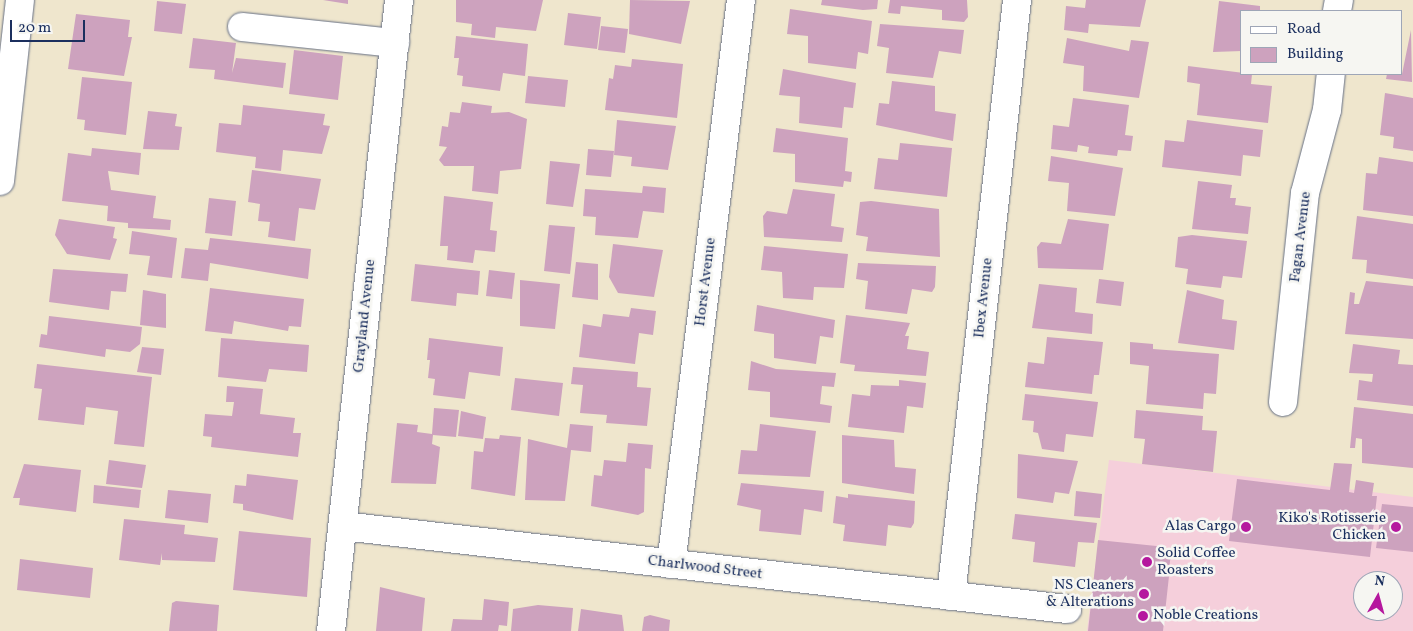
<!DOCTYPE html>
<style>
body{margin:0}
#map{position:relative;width:1413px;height:631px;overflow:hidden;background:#efe6cd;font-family:Vollkorn,serif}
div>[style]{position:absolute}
.built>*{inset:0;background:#f5cfdb}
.building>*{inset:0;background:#cda2be}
.roads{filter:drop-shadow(0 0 1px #656f85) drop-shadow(0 0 1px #656f85)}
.minor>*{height:28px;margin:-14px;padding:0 14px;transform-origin:14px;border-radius:14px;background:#fff}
.dots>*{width:14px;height:14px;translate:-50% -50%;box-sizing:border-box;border:2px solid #f6f6f2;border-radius:50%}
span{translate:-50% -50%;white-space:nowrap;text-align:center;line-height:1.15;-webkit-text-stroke:5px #f6f6f2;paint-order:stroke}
.street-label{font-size:15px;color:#1b2f5e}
.poi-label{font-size:15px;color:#1b2f5e}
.right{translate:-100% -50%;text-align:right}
.left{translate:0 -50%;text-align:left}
.legend{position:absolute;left:1240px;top:10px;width:162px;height:65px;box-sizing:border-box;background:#f6f6f2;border:1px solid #9ea6b7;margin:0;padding:6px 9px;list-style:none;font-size:15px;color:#1b2f5e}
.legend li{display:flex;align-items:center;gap:10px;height:25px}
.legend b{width:25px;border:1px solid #9ea6b7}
.north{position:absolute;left:1353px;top:571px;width:50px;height:50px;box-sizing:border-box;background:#f6f6f2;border:1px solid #9ea6b7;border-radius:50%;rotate:7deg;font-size:14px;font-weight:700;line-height:20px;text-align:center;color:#1b2f5e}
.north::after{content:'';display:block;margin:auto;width:18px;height:22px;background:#b5179e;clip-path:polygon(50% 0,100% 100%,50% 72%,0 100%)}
.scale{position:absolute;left:10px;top:20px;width:75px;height:22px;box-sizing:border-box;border:2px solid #1b2f5e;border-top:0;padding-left:6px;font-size:15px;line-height:18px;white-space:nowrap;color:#1b2f5e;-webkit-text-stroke:4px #f6f6f2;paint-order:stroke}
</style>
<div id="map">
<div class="built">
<div style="clip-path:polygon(evenodd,1109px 460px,1413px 497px,1413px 631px,1087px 631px,1109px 460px,1363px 581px,1393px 581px,1393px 611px,1363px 611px,1363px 581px)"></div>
</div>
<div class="building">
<div style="clip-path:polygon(323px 0,348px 0,348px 4px)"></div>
<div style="clip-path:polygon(456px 0,543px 0,536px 31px,496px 27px,495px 38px,471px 35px,472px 24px,456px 22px)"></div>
<div style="clip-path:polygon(630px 0,690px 1px,681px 44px,629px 34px)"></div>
<div style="clip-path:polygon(822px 0,878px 0,877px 9px,863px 10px,821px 5px)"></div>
<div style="clip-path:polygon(890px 0,967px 0,968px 17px,964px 22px,942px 20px,942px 10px,901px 6px,900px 14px,888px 13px)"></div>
<div style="clip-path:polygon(1086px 0,1146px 0,1140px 27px,1089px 24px,1088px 33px,1064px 30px,1066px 6px,1085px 8px)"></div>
<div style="clip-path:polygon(157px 1px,186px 4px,182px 34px,154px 31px)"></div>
<div style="clip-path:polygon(1219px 1px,1260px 6px,1260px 11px,1242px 11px,1242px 51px,1213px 52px)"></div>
<div style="clip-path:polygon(790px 9px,872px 21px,868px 54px,858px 52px,856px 69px,808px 63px,808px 36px,787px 34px)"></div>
<div style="clip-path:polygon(568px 13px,601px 17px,597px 49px,564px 45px)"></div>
<div style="clip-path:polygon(76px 14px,130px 20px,128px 37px,132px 37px,124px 76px,68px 69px)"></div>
<div style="clip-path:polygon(880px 24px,964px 30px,961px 54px,939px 51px,933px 78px,886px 73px,889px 48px,877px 46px)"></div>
<div style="clip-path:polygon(601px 26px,628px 29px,625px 53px,598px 50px)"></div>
<div style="clip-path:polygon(1411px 30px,1412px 82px,1386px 79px,1387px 74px,1402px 74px)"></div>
<div style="clip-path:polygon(456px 36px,528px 44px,525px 76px,503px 73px,500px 91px,462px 86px,463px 76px,457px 75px,459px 58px,454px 58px)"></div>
<div style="clip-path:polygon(193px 38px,236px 43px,232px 73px,236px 58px,286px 63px,283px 88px,214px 79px,215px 70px,189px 68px)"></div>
<div style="clip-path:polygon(1067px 38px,1129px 51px,1131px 40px,1149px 42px,1139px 98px,1083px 91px,1084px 66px,1063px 63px)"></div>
<div style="clip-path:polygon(294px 50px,343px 56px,338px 100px,289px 94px)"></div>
<div style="clip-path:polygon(632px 59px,683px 64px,677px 118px,605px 110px,609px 78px,613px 79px,615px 65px,631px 67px)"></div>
<div style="clip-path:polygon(1188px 66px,1252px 74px,1251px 84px,1272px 86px,1268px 123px,1197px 115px,1200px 84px,1187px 82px)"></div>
<div style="clip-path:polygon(783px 69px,856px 83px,853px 108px,844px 107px,842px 128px,799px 123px,800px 97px,779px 95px)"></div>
<div style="clip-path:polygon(528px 76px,568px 80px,565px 107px,525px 103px)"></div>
<div style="clip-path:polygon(82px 77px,132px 82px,126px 135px,84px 130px,85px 120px,77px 119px)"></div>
<div style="clip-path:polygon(892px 81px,935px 86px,935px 111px,956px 114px,953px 141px,876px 125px,879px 103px,889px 104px)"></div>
<div style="clip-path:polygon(1385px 93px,1413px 98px,1413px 151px,1393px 148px,1394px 137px,1380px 135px)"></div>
<div style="clip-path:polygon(1073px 98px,1129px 105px,1125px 135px,1133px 136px,1131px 151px,1118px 150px,1117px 156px,1088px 153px,1089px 147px,1078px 145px,1077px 152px,1051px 149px,1053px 125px,1069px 127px)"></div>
<div style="clip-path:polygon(462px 102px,492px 106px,491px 113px,509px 112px,527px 119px,521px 169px,500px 171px,498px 194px,472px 191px,474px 166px,444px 166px,439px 160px,447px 147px,439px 146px,442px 126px,448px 127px,450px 112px,460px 113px)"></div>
<div style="clip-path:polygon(243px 105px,325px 114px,323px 125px,330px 126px,322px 154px,283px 150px,281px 171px,255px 168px,256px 157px,216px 152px,219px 123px,241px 125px)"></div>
<div style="clip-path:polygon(148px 111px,177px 114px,175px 126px,182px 127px,179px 150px,143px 149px)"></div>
<div style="clip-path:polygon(617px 120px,676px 126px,668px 170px,631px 166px,632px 157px,614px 155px)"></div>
<div style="clip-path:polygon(1187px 120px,1263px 130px,1260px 157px,1243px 155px,1241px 176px,1162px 167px,1165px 140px,1184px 142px)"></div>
<div style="clip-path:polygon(776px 128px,848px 138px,845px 171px,852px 172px,851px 182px,844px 181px,843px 187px,795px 182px,795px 154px,773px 152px)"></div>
<div style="clip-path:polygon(900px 143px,952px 148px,947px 197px,874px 189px,878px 158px,898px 160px)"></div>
<div style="clip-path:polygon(92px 148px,141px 153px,139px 175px,108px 171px,111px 190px,156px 196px,153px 218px,171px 220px,170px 230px,128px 228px,128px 223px,107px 221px,108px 206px,62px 201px,68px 153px,91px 156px)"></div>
<div style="clip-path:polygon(588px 149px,614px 151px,611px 177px,586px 175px)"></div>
<div style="clip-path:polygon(1051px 156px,1123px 168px,1115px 216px,1067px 211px,1069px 183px,1048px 181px)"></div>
<div style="clip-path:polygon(1379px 157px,1413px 162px,1413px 216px,1363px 210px,1366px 173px,1377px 174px)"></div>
<div style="clip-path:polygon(550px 161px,580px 164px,573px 207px,546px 204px)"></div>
<div style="clip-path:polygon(252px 170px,321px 179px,315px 210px,299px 208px,295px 241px,268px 237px,270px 222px,258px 221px,260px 204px,248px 202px)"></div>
<div style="clip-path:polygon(1198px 181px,1232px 185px,1230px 198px,1236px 198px,1235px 205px,1251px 207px,1248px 234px,1192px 229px)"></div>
<div style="clip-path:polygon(643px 186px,666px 188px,664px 213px,643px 211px,638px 238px,595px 235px,596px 217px,583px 216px,585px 189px,642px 193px)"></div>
<div style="clip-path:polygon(793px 189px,835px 194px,831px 226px,844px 228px,842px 242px,764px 237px,763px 216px,767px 211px,787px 214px)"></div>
<div style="clip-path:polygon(444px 196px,493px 202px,490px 230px,497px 231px,495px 252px,475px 250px,473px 263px,447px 260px,448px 246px,440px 246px)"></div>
<div style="clip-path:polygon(209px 198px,236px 201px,232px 236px,205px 233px)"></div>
<div style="clip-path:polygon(871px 201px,939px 209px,940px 257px,866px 251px,868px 237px,856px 235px,860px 202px)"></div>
<div style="clip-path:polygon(1357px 216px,1413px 224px,1413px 279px,1366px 273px,1367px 260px,1352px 259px)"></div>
<div style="clip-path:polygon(59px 219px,115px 227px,113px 238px,117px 239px,110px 260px,67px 254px,55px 235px)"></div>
<div style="clip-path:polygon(1068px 219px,1109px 224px,1103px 270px,1038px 268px,1037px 247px,1041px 242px,1061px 244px)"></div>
<div style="clip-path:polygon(549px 225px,575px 227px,570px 274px,544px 271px)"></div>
<div style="clip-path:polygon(132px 231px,177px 238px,172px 278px,147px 275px,150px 256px,129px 254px)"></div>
<div style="clip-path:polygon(1192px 235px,1247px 241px,1242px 278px,1223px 276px,1221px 288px,1186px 284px,1188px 269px,1175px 267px,1178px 237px)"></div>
<div style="clip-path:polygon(210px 238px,311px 249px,308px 279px,210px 263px,208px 281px,181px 278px,185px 248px,208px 250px)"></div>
<div style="clip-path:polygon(613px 244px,663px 250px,654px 297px,618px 293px,609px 277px)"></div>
<div style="clip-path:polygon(764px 246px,848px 254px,844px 288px,814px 287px,813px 300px,783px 298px,782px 272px,761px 270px)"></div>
<div style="clip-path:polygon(576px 262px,598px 264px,598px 300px,572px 297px)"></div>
<div style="clip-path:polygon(858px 263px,936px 266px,935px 287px,932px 292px,912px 289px,907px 314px,865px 309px,868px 281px,856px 279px)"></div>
<div style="clip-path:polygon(415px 264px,480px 271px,478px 295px,457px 293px,456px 306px,411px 301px)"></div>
<div style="clip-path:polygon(53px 269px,128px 274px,126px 292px,111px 291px,109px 310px,49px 302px)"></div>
<div style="clip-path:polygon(489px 270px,515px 273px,512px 299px,486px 296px)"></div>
<div style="clip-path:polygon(1099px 279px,1124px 282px,1121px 306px,1096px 303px)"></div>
<div style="clip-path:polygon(520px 280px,560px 284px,555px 329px,520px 326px)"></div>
<div style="clip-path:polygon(1366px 281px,1413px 286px,1413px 339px,1345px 334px,1350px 292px,1355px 293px,1354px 304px,1359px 304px)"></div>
<div style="clip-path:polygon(1039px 284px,1077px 288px,1075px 312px,1093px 314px,1092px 334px,1032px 328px)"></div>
<div style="clip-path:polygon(210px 288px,304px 299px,301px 327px,289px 326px,288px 331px,234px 321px,232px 334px,205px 331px)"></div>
<div style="clip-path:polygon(143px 290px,166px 294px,166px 328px,140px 325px)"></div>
<div style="clip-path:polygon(1187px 290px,1224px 300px,1222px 319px,1237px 321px,1234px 350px,1178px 343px)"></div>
<div style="clip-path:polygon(757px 305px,835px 320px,833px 338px,820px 336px,816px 364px,774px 358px,774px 334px,754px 331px)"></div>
<div style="clip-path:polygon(631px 308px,656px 311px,653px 335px,639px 333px,635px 364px,579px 357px,583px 324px,601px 327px,603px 314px,629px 317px)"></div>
<div style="clip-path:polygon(846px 315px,910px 323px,905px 336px,909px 336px,907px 349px,929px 352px,926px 376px,854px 371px,855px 365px,840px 363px)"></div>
<div style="clip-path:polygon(49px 316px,142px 327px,140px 344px,130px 352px,106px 349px,105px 357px,39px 347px,41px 334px,47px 335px)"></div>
<div style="clip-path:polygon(1047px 337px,1103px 342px,1099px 375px,1094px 375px,1092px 394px,1025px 387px,1028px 362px,1044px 364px)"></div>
<div style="clip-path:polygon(221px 338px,309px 345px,307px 372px,269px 369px,266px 382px,218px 377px)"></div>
<div style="clip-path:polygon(429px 338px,503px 347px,500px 376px,469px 372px,465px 399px,433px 395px,435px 379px,428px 378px,430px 360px,427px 360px)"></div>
<div style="clip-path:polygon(1130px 342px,1153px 344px,1153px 349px,1219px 354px,1216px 394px,1204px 393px,1203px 409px,1146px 404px,1149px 366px,1130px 364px)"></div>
<div style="clip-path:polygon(1353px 344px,1400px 350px,1398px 364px,1413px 365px,1413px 406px,1357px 400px,1359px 380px,1372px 382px,1373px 374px,1349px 373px)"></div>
<div style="clip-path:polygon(142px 347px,164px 349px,161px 375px,137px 372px)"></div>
<div style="clip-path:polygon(751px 361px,776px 369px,836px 373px,834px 387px,822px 386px,820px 404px,832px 406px,830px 423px,770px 417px,770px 392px,748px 390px)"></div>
<div style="clip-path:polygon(37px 364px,152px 377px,144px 447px,114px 444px,118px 411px,86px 407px,84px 425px,38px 420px,42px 389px,34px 388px)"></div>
<div style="clip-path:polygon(573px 367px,638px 372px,637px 387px,651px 388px,647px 426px,606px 423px,607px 415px,580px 413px,583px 385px,571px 384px)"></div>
<div style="clip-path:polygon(515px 378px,563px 383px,559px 416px,511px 410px)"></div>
<div style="clip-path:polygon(899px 380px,926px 383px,923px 408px,907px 406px,904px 433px,848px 427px,852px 394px,870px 396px,871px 385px,899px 386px)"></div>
<div style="clip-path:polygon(227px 386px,263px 389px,260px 414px,295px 418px,293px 433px,301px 433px,298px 457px,211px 447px,212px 437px,203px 436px,205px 414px,232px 416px,234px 402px,226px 402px)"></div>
<div style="clip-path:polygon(1025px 394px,1098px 402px,1093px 437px,1066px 434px,1064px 452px,1042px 449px,1038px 433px,1033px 432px,1034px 421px,1022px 420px)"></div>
<div style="clip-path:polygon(1354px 407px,1413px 414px,1413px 468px,1362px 463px,1362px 439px,1356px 438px,1355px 448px,1350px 448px)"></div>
<div style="clip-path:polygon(434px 408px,459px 410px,456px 437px,433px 435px,432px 444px,440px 447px,436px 484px,391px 483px,397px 423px,418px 425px,417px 432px,432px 434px)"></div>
<div style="clip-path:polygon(1136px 410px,1203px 416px,1202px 430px,1217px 431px,1213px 472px,1142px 464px,1145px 439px,1134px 438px)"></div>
<div style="clip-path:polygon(461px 411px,486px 417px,483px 439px,458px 436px)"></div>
<div style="clip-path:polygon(570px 424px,593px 426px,591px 452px,571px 450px,565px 501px,525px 500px,528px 439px,567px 448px)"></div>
<div style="clip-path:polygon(760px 424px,816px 431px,810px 477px,738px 474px,741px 450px,757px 451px)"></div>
<div style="clip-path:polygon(500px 435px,521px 437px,515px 496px,471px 489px,474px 451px,483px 452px,485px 438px,499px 439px)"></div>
<div style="clip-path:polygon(842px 435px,894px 440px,895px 467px,916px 469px,914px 494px,842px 483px)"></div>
<div style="clip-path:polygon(628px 443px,653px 445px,651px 469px,645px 468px,644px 512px,638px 515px,591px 506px,594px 475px,602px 476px,604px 460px,626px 462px)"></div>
<div style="clip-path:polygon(1018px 454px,1078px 461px,1069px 494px,1055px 492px,1053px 503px,1017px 498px)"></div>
<div style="clip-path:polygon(109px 460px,146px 465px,142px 488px,106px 484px)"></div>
<div style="clip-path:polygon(1334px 463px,1352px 464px,1349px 492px,1354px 493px,1356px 480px,1374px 483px,1372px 496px,1377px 496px,1370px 557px,1229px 541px,1237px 479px,1330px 490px)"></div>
<div style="clip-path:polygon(24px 464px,81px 470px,76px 512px,19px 505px,20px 498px,13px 498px)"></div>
<div style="clip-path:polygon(247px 474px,298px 480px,293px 520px,243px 510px,243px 504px,233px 503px,235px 485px,246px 486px)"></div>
<div style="clip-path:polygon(741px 483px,824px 491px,822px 512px,804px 509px,801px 535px,759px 531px,761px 510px,737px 505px)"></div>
<div style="clip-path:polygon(94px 485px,141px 490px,139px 508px,93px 503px)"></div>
<div style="clip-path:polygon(168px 490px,211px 494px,208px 523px,165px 518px)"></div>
<div style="clip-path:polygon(1076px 491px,1102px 494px,1100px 518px,1074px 516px)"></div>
<div style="clip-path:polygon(848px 494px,915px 501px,914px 523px,911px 528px,888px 525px,886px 546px,843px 541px,845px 525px,833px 523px,836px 496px,848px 498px)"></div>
<div style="clip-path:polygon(1382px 504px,1413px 507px,1413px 552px,1376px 548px)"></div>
<div style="clip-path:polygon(1015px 514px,1097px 523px,1094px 543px,1078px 542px,1075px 567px,1033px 562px,1035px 542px,1012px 539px)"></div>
<div style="clip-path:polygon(124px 519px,185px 525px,184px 534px,218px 538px,215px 562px,162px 560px,162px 553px,160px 565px,119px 560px)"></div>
<div style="clip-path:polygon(239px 531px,311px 538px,307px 597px,233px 590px)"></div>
<div style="clip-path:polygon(1098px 540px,1166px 547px,1165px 552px,1171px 553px,1169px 570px,1164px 570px,1164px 575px,1169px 576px,1163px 631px,1088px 631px)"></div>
<div style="clip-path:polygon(20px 559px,93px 568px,90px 598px,17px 590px)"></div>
<div style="clip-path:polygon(380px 587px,425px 598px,422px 631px,376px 631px)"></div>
<div style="clip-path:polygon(484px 599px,509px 602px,507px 626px,499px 625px,498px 631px,451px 631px,453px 619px,482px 620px)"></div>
<div style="clip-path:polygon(176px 601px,219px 605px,217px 631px,169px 631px,172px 603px)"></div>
<div style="clip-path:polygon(538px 605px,573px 608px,571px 631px,511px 631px,513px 609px)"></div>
<div style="clip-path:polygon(581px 609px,622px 615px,624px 631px,578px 631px)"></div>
<div style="clip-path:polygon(650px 615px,670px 620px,669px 631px,642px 631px,644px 617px)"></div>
</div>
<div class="roads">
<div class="minor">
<div style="left:1337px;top:11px;width:11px;rotate:-80deg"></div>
<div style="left:242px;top:27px;width:154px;rotate:6deg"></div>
<div style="left:0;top:181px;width:182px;rotate:-83.7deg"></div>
<div style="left:1283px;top:402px;width:210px;rotate:-84deg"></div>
<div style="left:1305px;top:193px;width:86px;rotate:-75.2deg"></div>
<div style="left:1327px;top:110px;width:36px;rotate:-84deg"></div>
<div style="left:343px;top:526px;width:729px;rotate:6.54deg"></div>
<div style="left:671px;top:564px;width:568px;rotate:-82.93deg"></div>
<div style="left:951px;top:596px;width:600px;rotate:-83.68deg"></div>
<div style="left:331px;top:631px;width:635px;rotate:-83.85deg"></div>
</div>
</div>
<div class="dots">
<div style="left:1246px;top:527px;background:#b5179e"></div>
<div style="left:1396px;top:527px;background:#b5179e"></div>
<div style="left:1147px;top:562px;background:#b5179e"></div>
<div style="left:1144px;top:594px;background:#b5179e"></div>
<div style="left:1143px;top:616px;background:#b5179e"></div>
</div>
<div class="street-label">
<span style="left:1301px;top:237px;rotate:-83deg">Fagan Avenue</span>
<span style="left:706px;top:282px;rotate:-83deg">Horst Avenue</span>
<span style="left:984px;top:298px;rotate:-84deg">Ibex Avenue</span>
<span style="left:365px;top:316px;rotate:-84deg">Grayland Avenue</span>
<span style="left:705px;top:568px;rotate:7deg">Charlwood Street</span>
</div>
<div class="poi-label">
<span class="right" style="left:1386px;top:527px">Kiko's Rotisserie<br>Chicken</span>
<span class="right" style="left:1236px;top:527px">Alas Cargo</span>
<span class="left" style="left:1157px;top:562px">Solid Coffee<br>Roasters</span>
<span class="right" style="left:1134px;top:594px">NS Cleaners<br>&amp; Alterations</span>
<span class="left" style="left:1153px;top:616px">Noble Creations</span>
</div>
<ul class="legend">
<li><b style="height:6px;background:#fff"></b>Road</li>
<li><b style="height:14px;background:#cda2be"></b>Building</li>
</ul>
<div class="north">N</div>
<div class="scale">20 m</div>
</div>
